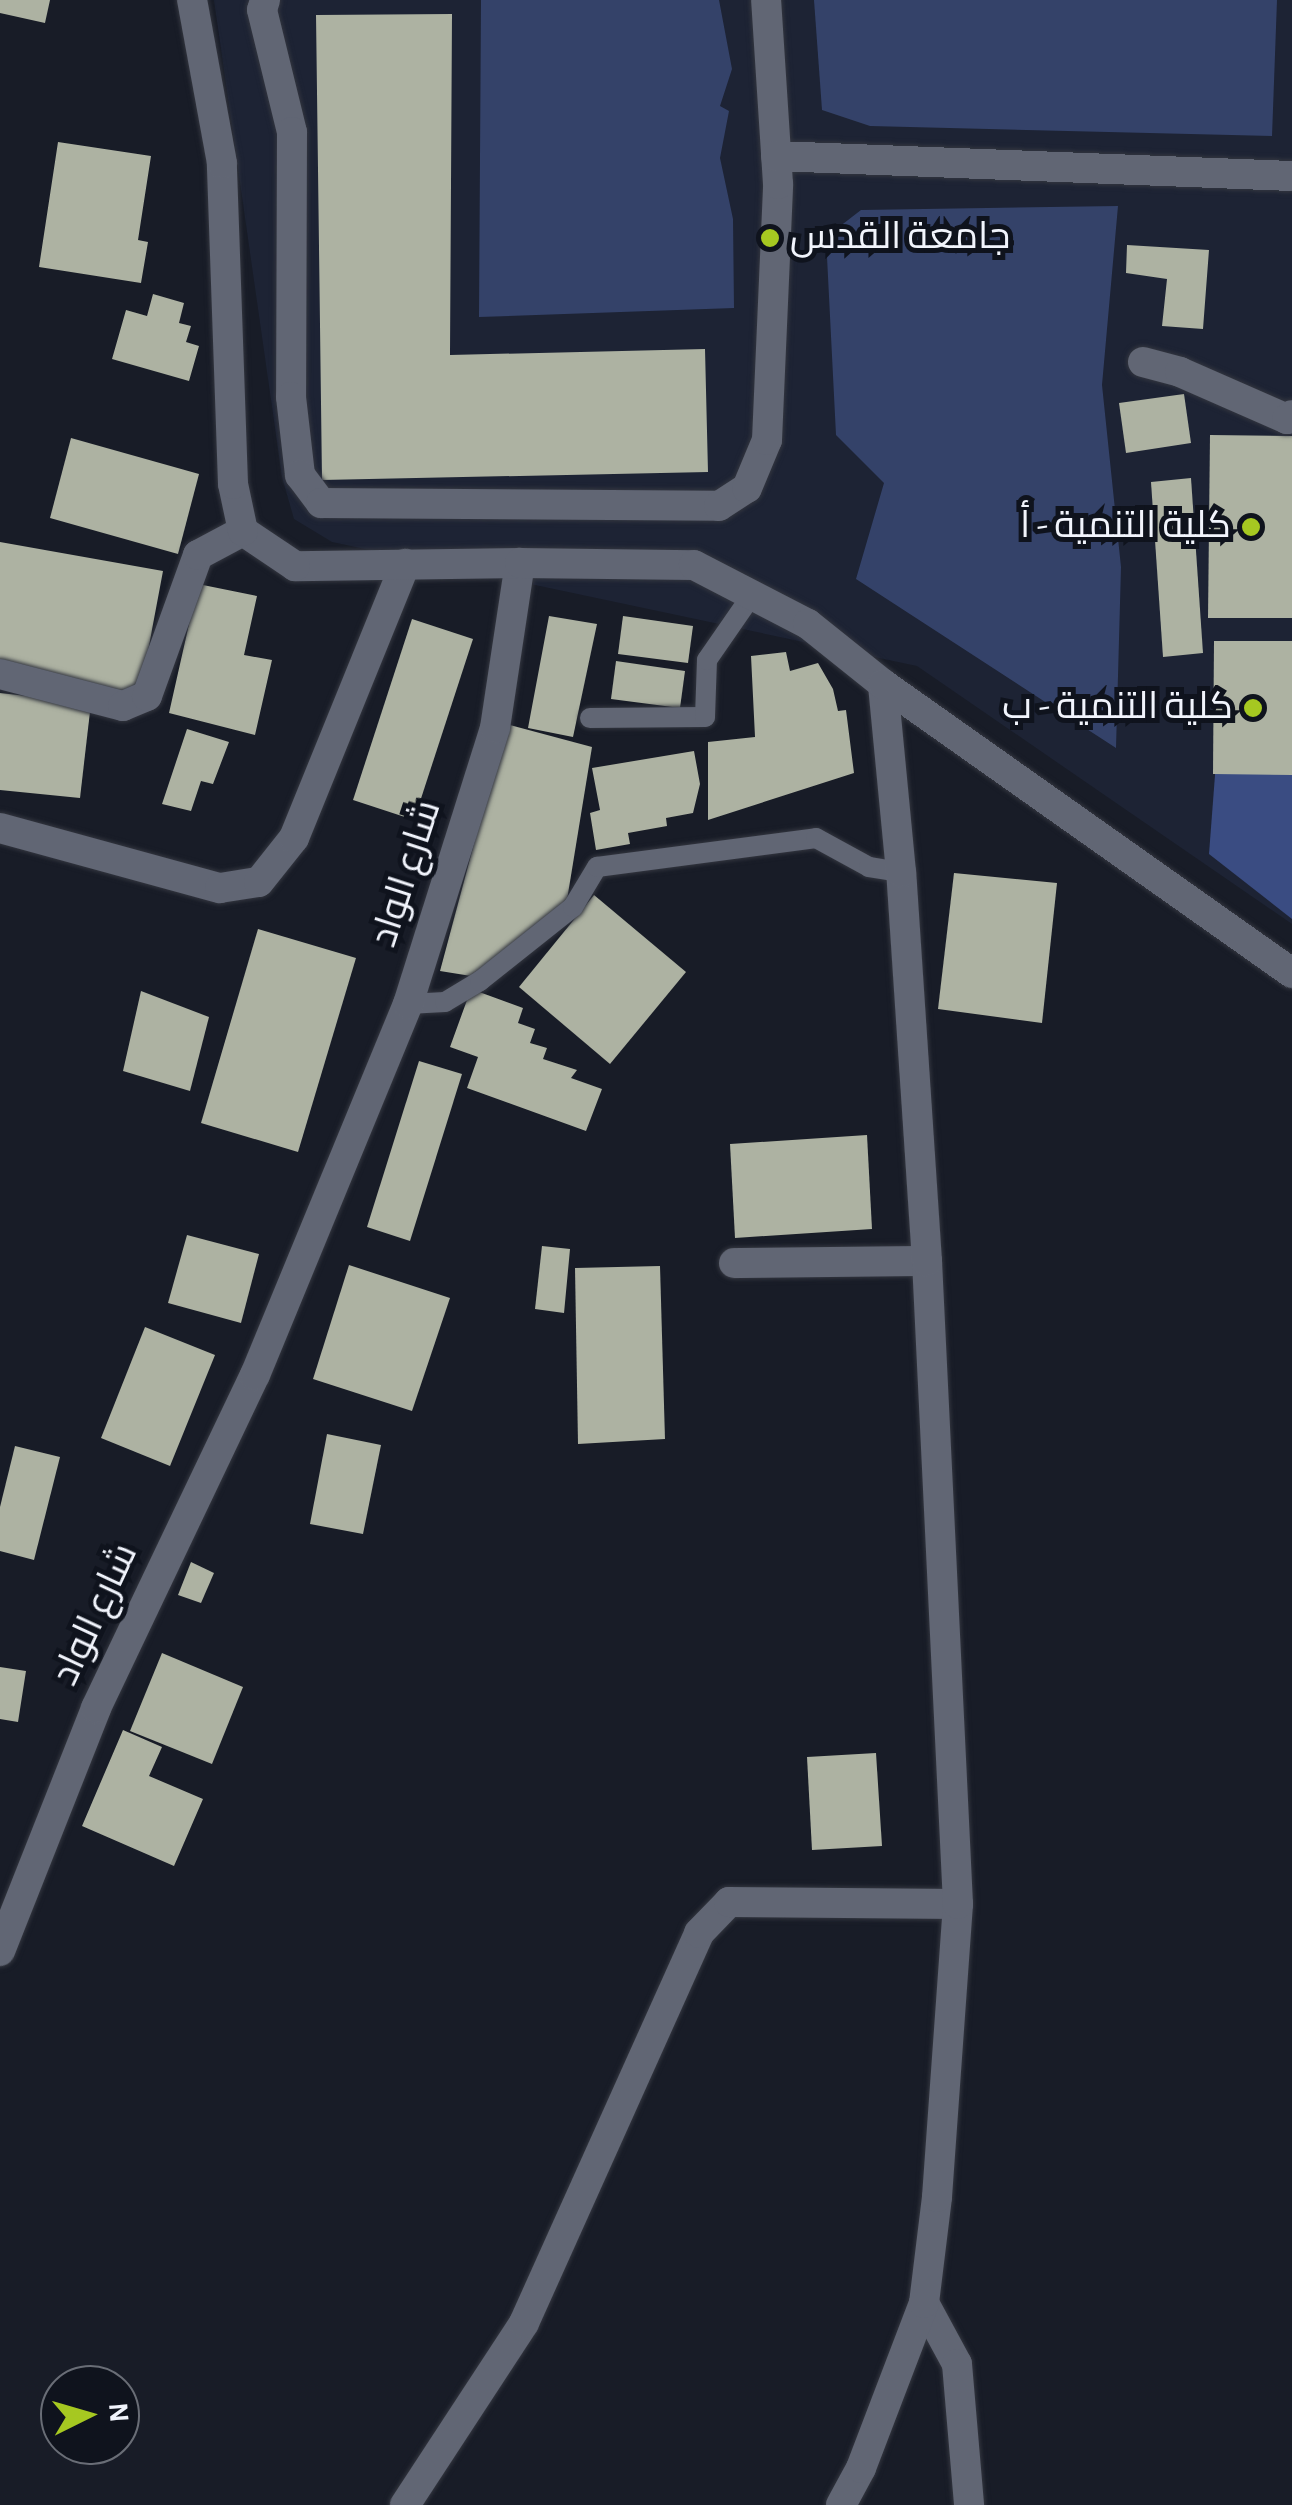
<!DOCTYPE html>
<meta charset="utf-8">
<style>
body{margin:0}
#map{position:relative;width:1292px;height:2505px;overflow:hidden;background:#181c27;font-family:"Alegreya Sans",Cairo,sans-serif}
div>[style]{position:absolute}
.built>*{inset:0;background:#1d2334}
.green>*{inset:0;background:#344269}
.forest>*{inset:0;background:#3a4c82}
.building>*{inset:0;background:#adb2a2}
.roads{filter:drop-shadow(0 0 2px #33363f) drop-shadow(0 0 2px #33363f)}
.service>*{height:20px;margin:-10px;padding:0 10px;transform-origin:10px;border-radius:10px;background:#616674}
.minor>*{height:30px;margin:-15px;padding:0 15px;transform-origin:15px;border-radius:15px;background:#616674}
.tertiary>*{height:30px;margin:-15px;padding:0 15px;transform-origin:15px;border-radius:15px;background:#616674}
.dots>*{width:28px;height:28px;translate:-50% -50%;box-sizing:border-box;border:5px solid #0f131d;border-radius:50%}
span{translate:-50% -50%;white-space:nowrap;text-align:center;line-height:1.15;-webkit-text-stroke:10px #0f131d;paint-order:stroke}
.poi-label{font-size:38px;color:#f1f4fc}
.left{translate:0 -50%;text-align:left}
.right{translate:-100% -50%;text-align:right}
.street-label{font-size:38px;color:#f1f4fc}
.north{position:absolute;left:40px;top:2365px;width:100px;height:100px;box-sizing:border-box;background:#0f131d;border:2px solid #696d76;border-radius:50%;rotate:85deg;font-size:28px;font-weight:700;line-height:40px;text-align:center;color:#f1f4fc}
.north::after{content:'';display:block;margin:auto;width:35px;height:45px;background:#a6c821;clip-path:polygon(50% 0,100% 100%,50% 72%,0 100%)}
</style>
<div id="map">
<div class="built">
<div style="clip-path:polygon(214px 0,1292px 0,1292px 924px,917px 666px,332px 542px,294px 519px,282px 477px)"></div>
</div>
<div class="green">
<div style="clip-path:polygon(481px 0,719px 0,732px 69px,720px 106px,729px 111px,720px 158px,733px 219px,734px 308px,479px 317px)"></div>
<div style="clip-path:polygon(814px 0,1277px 0,1272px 136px,870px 126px,822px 110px)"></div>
<div style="clip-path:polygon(1118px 206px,1102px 385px,1121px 567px,1116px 748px,856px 579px,884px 483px,836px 435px,826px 237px,861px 210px)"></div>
</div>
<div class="forest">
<div style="clip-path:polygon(1216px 762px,1292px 769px,1292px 919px,1209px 854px)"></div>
</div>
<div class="building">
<div style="clip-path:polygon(0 0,50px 0,45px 23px,0 13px)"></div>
<div style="clip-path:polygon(452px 14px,450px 355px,705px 349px,708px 472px,322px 480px,316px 15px)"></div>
<div style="clip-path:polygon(58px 142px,151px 156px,138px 240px,148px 242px,141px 283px,39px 267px)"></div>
<div style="clip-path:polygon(1127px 245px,1209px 250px,1203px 329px,1162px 326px,1167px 279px,1126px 273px)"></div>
<div style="clip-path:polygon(153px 294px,184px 303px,179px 323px,191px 326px,186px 342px,199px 346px,189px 381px,112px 359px,126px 310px,147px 316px)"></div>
<div style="clip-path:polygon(1184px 394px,1191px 443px,1126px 453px,1119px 403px)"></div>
<div style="clip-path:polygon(1210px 435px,1292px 436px,1292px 618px,1208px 618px)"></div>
<div style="clip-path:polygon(71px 438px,199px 474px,178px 554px,50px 518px)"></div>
<div style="clip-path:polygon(1191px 478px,1203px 653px,1163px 657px,1151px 482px)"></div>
<div style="clip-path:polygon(0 542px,163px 571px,140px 694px,0 669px)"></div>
<div style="clip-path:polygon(198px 584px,257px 596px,244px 655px,272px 660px,255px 735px,169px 713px)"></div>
<div style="clip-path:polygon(549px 616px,597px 624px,573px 737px,528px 728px)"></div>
<div style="clip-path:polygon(623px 616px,693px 626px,688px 663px,618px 654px)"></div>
<div style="clip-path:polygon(412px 619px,473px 639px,414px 820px,353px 800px)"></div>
<div style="clip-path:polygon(1214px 641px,1292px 641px,1292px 775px,1213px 774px)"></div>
<div style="clip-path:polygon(786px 652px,790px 671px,818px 663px,833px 689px,838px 711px,846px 710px,854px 773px,708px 820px,708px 742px,755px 737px,751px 656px)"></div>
<div style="clip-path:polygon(616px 661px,685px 671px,680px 708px,611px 699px)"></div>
<div style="clip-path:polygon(0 693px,91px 703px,80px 798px,0 790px)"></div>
<div style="clip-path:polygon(506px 724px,592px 747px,567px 900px,471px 976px,440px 971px)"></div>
<div style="clip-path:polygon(187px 729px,229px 742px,213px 784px,201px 781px,191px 811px,162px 804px)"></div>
<div style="clip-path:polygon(694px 751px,700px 784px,693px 813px,666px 818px,667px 826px,628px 833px,630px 844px,596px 850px,590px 813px,600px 810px,592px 768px)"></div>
<div style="clip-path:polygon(954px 873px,1057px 883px,1042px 1023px,938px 1009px)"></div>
<div style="clip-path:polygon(594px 895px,686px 972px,610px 1064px,519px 987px)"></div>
<div style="clip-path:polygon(258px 929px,356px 958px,298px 1152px,201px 1123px)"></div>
<div style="clip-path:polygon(471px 989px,523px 1008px,518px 1023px,535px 1029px,530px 1043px,547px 1048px,543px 1059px,577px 1070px,571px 1078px,602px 1089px,586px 1131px,467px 1088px,478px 1057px,450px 1047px)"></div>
<div style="clip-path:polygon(141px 991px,209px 1017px,190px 1091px,123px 1071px)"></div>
<div style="clip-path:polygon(419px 1061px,462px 1074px,410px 1241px,367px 1227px)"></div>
<div style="clip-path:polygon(867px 1135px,872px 1229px,735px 1238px,730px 1144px)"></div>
<div style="clip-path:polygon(187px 1235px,259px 1254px,241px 1323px,168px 1303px)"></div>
<div style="clip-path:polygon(542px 1246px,570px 1249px,564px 1313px,535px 1309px)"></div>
<div style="clip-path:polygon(349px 1265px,450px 1298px,412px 1411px,313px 1379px)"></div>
<div style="clip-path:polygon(660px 1266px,665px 1439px,578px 1444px,575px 1268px)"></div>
<div style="clip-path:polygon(145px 1327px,215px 1355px,170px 1466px,101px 1438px)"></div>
<div style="clip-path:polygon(327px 1434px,381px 1445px,363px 1534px,310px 1524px)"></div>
<div style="clip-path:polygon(15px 1446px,60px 1457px,34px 1560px,0 1551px,0 1507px)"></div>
<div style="clip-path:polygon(191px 1562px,214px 1573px,201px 1603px,178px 1595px)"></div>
<div style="clip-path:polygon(162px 1653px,243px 1687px,212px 1764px,130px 1731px)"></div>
<div style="clip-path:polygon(0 1667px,26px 1671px,18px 1722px,0 1719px)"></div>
<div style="clip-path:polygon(123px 1730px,162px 1747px,149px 1776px,203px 1799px,174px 1866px,82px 1826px)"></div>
<div style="clip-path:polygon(876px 1753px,882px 1846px,812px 1850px,807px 1757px)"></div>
</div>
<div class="roads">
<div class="service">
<div style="left:590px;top:718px;width:115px;rotate:-0.5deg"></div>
<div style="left:705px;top:717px;width:57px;rotate:-88deg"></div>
<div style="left:707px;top:660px;width:79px;rotate:-55.3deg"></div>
<div style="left:408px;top:1004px;width:37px;rotate:-3deg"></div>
<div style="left:445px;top:1002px;width:41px;rotate:-31deg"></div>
<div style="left:480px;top:981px;width:119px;rotate:-38.5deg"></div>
<div style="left:573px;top:907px;width:47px;rotate:-59deg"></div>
<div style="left:597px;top:867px;width:221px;rotate:-7.5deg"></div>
<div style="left:816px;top:838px;width:60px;rotate:28.7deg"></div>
<div style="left:869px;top:867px;width:32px;rotate:9deg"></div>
</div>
<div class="minor">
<div style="left:265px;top:0;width:10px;rotate:107deg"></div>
<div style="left:262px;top:10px;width:126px;rotate:76.2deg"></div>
<div style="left:292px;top:132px;width:265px;rotate:90.2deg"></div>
<div style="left:291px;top:397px;width:79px;rotate:83.4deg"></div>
<div style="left:300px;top:475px;width:35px;rotate:53deg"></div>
<div style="left:321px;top:503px;width:398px;rotate:0.4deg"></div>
<div style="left:719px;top:506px;width:33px;rotate:-33deg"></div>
<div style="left:747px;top:488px;width:52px;rotate:-67.4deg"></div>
<div style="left:767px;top:440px;width:256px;rotate:-87.5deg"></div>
<div style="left:778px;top:184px;width:184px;rotate:-93.7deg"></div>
<div style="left:776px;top:156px;width:516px;rotate:2.22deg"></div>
<div style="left:1143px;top:362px;width:38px;rotate:15deg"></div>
<div style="left:1180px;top:372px;width:117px;rotate:23.7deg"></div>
<div style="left:1287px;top:419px;width:6px;rotate:-39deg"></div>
<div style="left:0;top:674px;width:127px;rotate:14.6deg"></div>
<div style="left:123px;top:706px;width:26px;rotate:-23deg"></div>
<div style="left:147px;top:696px;width:150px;rotate:-70.1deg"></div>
<div style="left:198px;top:555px;width:51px;rotate:-28.1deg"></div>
<div style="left:0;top:828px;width:228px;rotate:15.3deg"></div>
<div style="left:220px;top:888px;width:39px;rotate:-9deg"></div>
<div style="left:259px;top:882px;width:56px;rotate:-51.5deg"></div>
<div style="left:294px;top:838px;width:296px;rotate:-67.9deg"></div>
<div style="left:734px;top:1263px;width:193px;rotate:-0.6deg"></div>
<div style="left:0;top:1951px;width:261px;rotate:-68.4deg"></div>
<div style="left:96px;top:1708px;width:369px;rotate:-64.5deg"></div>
<div style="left:255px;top:1375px;width:401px;rotate:-67.6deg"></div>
<div style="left:408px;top:1004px;width:289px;rotate:-72.5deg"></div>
<div style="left:495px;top:728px;width:167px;rotate:-81.4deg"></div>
<div style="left:520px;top:563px;width:225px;rotate:179.2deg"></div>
<div style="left:295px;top:566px;width:63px;rotate:-146.1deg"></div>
<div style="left:243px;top:531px;width:48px;rotate:-102deg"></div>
<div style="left:233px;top:484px;width:321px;rotate:-92deg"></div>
<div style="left:222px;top:163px;width:166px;rotate:-100.4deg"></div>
<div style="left:924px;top:2303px;width:69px;rotate:61.6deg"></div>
<div style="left:957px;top:2364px;width:142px;rotate:85.1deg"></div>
<div style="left:405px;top:2505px;width:217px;rotate:-56.8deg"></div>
<div style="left:524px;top:2323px;width:427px;rotate:-65.8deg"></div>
<div style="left:699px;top:1933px;width:43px;rotate:-45.9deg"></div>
<div style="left:729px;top:1902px;width:229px;rotate:0.5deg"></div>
<div style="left:841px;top:2505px;width:42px;rotate:-61.6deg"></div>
<div style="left:861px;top:2468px;width:177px;rotate:-69.1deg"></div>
<div style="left:924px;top:2303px;width:107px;rotate:-83deg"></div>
<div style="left:937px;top:2197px;width:294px;rotate:-85.9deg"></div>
<div style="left:958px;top:1904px;width:644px;rotate:-92.76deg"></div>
<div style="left:927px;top:1261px;width:390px;rotate:-93.8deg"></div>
<div style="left:901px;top:872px;width:189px;rotate:-95.5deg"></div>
</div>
<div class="tertiary">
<div style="left:520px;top:563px;width:174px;rotate:0.7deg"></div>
<div style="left:694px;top:565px;width:128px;rotate:27.4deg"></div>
<div style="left:808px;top:624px;width:96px;rotate:38.7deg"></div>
<div style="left:883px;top:684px;width:501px;rotate:35.25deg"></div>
</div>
</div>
<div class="dots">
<div style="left:770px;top:238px;background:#a6c821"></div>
<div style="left:1251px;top:527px;background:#a6c821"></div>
<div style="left:1253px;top:708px;background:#a6c821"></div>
</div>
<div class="poi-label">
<span class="left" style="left:790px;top:238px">جامعة القدس</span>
<span class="right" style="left:1231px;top:527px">كلية التنمية - أ</span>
<span class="right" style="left:1233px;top:708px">كلية التنمية - ب</span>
</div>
<div class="street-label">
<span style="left:407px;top:874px;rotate:-72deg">شارع الواد</span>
<span style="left:96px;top:1615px;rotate:-65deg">شارع الواد</span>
</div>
<div class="north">N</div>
</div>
